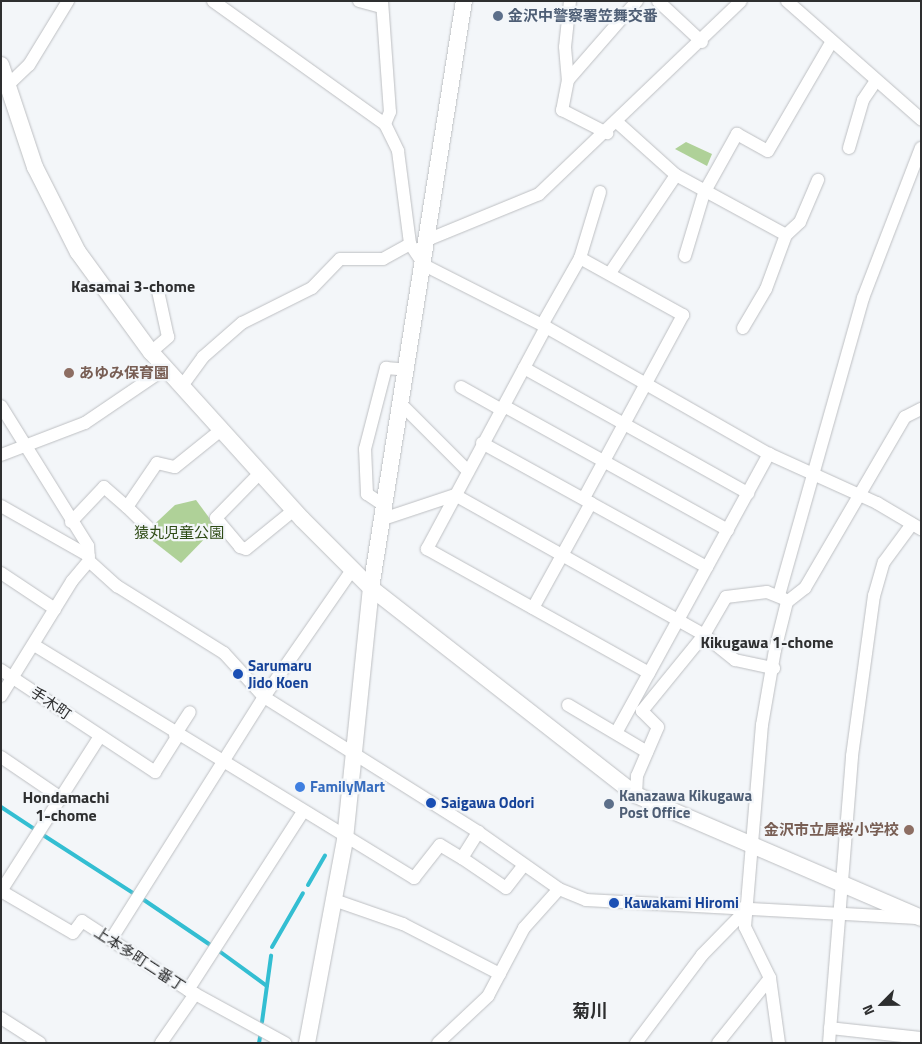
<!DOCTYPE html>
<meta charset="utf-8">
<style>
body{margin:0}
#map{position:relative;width:922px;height:1044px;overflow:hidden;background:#f3f6f9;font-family:"Titillium Web","Noto Sans JP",sans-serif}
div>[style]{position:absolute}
.green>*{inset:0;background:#afd198}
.stream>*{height:4px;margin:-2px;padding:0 2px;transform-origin:2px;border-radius:2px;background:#33bed2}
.roads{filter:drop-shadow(0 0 1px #bdbfc2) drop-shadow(0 0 1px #bdbfc2)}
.minor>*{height:12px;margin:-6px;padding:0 6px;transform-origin:6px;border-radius:6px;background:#fff}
.tertiary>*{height:16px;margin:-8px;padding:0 8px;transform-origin:8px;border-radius:8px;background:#fff}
.dots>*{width:14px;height:14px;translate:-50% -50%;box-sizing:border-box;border:2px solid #f3f6f9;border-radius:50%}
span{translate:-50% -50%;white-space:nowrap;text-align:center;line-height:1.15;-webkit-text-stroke:4.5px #f3f6f9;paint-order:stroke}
.service-label{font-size:15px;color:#4e5e75;font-weight:700}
.left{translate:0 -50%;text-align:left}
.education-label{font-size:15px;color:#785e54;font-weight:700}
.right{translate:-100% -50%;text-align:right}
.park-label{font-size:15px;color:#2f4c16}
.transit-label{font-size:15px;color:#164399;font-weight:700}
.street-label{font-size:15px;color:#2e2f30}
.shop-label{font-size:15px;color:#366cbe;font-weight:700}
.neighbourhood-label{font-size:16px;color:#2e2f30;font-weight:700}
.quarter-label{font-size:18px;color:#2e2f30;font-weight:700}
.frame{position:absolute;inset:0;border:2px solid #2e2f30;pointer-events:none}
.north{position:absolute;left:857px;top:979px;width:50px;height:50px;-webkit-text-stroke:4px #f3f6f9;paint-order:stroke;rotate:247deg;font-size:14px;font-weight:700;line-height:20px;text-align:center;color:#2e2f30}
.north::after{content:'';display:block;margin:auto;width:18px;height:22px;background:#2e2f30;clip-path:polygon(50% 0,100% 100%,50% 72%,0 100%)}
</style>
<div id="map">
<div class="green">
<div style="clip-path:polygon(686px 142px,712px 154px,707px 166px,675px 149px)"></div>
<div style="clip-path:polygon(196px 500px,216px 527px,181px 563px,144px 534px,175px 505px)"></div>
</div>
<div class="stream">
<div style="left:1px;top:807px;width:42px;rotate:33.3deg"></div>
<div style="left:43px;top:835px;width:111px;rotate:32.8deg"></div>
<div style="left:308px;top:885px;width:34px;rotate:-60deg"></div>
<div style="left:144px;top:900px;width:82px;rotate:34.1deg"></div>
<div style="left:272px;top:947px;width:62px;rotate:-60.1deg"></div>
<div style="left:219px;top:951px;width:59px;rotate:36.1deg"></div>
<div style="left:262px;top:1022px;width:67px;rotate:-82.2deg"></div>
<div style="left:259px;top:1043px;width:11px;rotate:-80deg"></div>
</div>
<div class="roads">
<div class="minor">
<div style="left:213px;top:1px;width:211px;rotate:35.6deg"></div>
<div style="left:385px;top:124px;width:30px;rotate:64deg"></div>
<div style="left:398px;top:151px;width:94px;rotate:82.6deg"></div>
<div style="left:410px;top:244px;width:25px;rotate:56deg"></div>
<div style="left:424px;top:265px;width:137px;rotate:26.9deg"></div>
<div style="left:546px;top:327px;width:257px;rotate:29.7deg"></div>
<div style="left:769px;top:454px;width:119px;rotate:24.4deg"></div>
<div style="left:877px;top:503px;width:51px;rotate:30.6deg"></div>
<div style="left:359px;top:1px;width:23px;rotate:15deg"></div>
<div style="left:382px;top:1px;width:111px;rotate:85.9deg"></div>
<div style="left:390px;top:112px;width:13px;rotate:113deg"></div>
<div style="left:570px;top:1px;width:46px;rotate:96.2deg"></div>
<div style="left:565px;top:47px;width:33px;rotate:85deg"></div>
<div style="left:568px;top:80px;width:31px;rotate:101deg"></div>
<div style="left:562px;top:110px;width:51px;rotate:27.1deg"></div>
<div style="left:658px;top:1px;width:60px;rotate:43deg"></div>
<div style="left:787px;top:1px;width:179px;rotate:41.4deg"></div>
<div style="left:568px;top:80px;width:105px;rotate:-48.9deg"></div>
<div style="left:1px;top:85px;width:7px"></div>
<div style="left:8px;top:85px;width:29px;rotate:-44deg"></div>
<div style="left:29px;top:65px;width:75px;rotate:-58.6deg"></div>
<div style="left:618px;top:123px;width:78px;rotate:41.9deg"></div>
<div style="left:676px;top:175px;width:125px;rotate:28.6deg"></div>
<div style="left:786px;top:235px;width:19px;rotate:-43deg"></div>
<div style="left:800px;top:222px;width:46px;rotate:-66.8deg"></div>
<div style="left:849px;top:148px;width:50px;rotate:-73.7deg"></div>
<div style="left:863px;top:100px;width:23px;rotate:-56deg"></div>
<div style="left:427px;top:240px;width:121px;rotate:-22.3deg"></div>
<div style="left:539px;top:194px;width:279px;rotate:-43.7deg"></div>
<div style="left:685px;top:256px;width:66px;rotate:-73.2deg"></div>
<div style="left:704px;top:193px;width:68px;rotate:-60.8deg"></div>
<div style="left:737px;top:134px;width:35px;rotate:29deg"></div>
<div style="left:768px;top:151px;width:127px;rotate:-59.8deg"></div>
<div style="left:580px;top:258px;width:69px;rotate:-73.1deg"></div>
<div style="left:610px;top:273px;width:118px;rotate:-56deg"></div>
<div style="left:542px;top:325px;width:77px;rotate:-60.4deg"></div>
<div style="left:580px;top:258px;width:118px;rotate:29deg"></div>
<div style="left:683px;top:315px;width:208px;rotate:118.4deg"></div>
<div style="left:546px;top:327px;width:252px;rotate:118.2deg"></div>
<div style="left:427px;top:549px;width:254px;rotate:29.2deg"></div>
<div style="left:649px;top:673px;width:250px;rotate:-61.3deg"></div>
<div style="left:743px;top:328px;width:45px;rotate:-59.5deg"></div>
<div style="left:766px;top:289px;width:58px;rotate:-69.7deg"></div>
<div style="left:151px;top:352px;width:23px;rotate:-41deg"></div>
<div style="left:168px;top:337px;width:47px;rotate:-102.3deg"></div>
<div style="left:524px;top:368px;width:257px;rotate:29.2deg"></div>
<div style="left:182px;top:386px;width:36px;rotate:-54deg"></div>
<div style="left:203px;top:357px;width:52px;rotate:-41.1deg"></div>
<div style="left:242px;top:323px;width:78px;rotate:-26.6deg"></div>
<div style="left:312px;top:288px;width:40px;rotate:-46deg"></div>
<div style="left:340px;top:259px;width:43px"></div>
<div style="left:383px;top:259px;width:31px;rotate:-29deg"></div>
<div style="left:461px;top:387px;width:47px;rotate:29.3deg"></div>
<div style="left:401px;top:404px;width:95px;rotate:45deg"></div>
<div style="left:1px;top:406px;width:165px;rotate:58.1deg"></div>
<div style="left:88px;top:546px;width:15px;rotate:86deg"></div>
<div style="left:89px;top:561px;width:38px;rotate:42deg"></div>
<div style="left:117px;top:586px;width:126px;rotate:32.1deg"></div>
<div style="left:224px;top:653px;width:59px;rotate:47.7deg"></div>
<div style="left:264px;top:697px;width:253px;rotate:32.2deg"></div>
<div style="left:478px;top:832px;width:99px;rotate:35.1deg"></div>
<div style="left:559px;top:889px;width:29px;rotate:22deg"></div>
<div style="left:586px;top:900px;width:331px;rotate:3.1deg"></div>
<div style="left:504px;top:406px;width:256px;rotate:29deg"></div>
<div style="left:482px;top:443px;width:257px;rotate:28.9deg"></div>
<div style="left:1px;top:455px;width:90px;rotate:-20.9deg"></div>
<div style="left:85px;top:423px;width:98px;rotate:-34.2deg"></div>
<div style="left:260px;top:473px;width:63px;rotate:134.4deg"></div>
<div style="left:216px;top:518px;width:38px;rotate:50deg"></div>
<div style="left:240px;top:547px;width:6px;rotate:18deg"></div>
<div style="left:246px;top:549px;width:62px;rotate:-39.1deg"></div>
<div style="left:1px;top:506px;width:101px;rotate:29.6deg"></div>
<div style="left:385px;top:506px;width:22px;rotate:-146deg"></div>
<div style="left:367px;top:494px;width:45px;rotate:-92.5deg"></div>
<div style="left:365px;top:449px;width:84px;rotate:-75.5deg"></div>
<div style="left:386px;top:368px;width:21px;rotate:5deg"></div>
<div style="left:127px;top:507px;width:29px;rotate:44deg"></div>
<div style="left:383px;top:519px;width:76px;rotate:-18.4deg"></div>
<div style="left:455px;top:495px;width:286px;rotate:29.3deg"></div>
<div style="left:704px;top:635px;width:40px;rotate:39deg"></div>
<div style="left:735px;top:660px;width:40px;rotate:12deg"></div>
<div style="left:71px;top:522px;width:48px;rotate:-46.7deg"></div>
<div style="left:104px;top:487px;width:30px;rotate:41deg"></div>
<div style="left:127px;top:507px;width:53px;rotate:-55.7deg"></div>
<div style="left:157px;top:463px;width:18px;rotate:13deg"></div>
<div style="left:175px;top:467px;width:59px;rotate:-38.8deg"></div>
<div style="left:1px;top:573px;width:65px;rotate:33.7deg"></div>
<div style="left:779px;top:595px;width:309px;rotate:-74.2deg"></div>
<div style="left:863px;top:298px;width:161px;rotate:-68.9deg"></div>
<div style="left:533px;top:608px;width:120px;rotate:-61.1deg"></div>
<div style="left:34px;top:645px;width:446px;rotate:31.5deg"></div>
<div style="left:414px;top:878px;width:42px;rotate:-51.8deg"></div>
<div style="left:440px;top:845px;width:26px;rotate:31deg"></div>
<div style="left:462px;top:858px;width:31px;rotate:-58deg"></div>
<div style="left:1px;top:670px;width:185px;rotate:33.5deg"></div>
<div style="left:155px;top:772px;width:41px;rotate:-57.8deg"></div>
<div style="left:1px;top:696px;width:135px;rotate:-58.3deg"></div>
<div style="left:72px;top:581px;width:26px;rotate:-50deg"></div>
<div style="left:568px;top:705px;width:92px;rotate:30.7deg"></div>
<div style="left:616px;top:733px;width:68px;rotate:-61.2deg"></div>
<div style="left:175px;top:735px;width:27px;rotate:-57deg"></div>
<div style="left:1px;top:757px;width:73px;rotate:34.3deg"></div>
<div style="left:636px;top:795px;width:19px;rotate:-87deg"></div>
<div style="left:637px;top:776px;width:53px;rotate:-66.8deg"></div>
<div style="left:658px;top:727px;width:23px;rotate:-135deg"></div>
<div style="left:642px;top:711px;width:98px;rotate:-50.8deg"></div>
<div style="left:704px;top:635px;width:44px;rotate:-59.9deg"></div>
<div style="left:726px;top:597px;width:41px;rotate:-7deg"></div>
<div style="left:767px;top:592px;width:18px;rotate:22deg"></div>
<div style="left:462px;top:858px;width:53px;rotate:34.3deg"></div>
<div style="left:506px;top:888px;width:29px;rotate:-52deg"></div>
<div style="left:1px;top:891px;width:83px;rotate:30.3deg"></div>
<div style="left:73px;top:933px;width:15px;rotate:-53deg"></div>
<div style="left:82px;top:921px;width:126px;rotate:33.1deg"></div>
<div style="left:188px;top:990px;width:111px;rotate:28.7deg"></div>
<div style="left:1px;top:891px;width:184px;rotate:-57.4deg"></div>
<div style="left:334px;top:900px;width:73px;rotate:19.2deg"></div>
<div style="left:403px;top:924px;width:109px;rotate:27.3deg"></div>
<div style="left:112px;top:938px;width:285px;rotate:-57.8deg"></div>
<div style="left:264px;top:697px;width:155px;rotate:-55.3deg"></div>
<div style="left:188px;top:990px;width:211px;rotate:-57.2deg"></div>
<div style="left:1px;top:1018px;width:46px;rotate:32.7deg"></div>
<div style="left:830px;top:1028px;width:92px;rotate:6.3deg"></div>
<div style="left:161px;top:1043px;width:60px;rotate:-55.2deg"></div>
<div style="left:438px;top:1043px;width:69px;rotate:-43.2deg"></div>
<div style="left:488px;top:996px;width:77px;rotate:-62.1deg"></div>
<div style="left:524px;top:928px;width:52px;rotate:-48.1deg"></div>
<div style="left:636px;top:1043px;width:110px;rotate:-53.1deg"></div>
<div style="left:702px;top:955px;width:63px;rotate:-45.6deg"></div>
<div style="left:718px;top:1043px;width:83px;rotate:-51.3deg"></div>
<div style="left:779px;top:1043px;width:66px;rotate:-97.9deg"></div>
<div style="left:770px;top:978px;width:57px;rotate:-116.1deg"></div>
<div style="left:745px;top:927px;width:203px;rotate:-85.2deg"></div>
<div style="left:762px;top:725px;width:76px;rotate:-80.2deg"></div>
<div style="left:775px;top:650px;width:49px;rotate:-76deg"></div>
<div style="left:787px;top:602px;width:23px;rotate:-38deg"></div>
<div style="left:805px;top:588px;width:198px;rotate:-59.7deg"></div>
<div style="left:905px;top:417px;width:18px;rotate:-27deg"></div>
<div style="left:829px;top:1043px;width:288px;rotate:-85.4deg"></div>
<div style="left:852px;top:756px;width:162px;rotate:-82.2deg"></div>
<div style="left:874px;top:596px;width:35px;rotate:-74deg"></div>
<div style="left:884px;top:562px;width:47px;rotate:-53.6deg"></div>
</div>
<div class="tertiary">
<div style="left:1px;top:65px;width:108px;rotate:71.6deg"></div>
<div style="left:35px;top:167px;width:95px;rotate:63.2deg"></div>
<div style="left:78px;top:252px;width:124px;rotate:53.9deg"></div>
<div style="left:151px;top:352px;width:225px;rotate:47.9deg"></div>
<div style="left:302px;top:519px;width:98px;rotate:45deg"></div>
<div style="left:371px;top:588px;width:336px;rotate:38deg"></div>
<div style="left:636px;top:795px;width:310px;rotate:23.3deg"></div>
<div style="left:307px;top:1043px;width:208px;rotate:-79.4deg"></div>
<div style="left:345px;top:839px;width:252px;rotate:-84.1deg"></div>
<div style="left:371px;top:588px;width:594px;rotate:-81deg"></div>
</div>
</div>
<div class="dots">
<div style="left:498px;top:16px;background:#5c6f8a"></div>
<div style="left:69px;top:373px;background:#8d6e63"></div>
<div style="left:238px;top:674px;background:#1a4fb4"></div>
<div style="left:300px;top:787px;background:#3f7fe0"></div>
<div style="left:431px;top:803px;background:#1a4fb4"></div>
<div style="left:609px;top:804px;background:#5c6f8a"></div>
<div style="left:909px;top:830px;background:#8d6e63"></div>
<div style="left:614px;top:903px;background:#1a4fb4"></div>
</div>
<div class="service-label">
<span class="left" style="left:508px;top:16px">金沢中警察署笠舞交番</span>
<span class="left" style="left:619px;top:804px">Kanazawa Kikugawa<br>Post Office</span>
</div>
<div class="education-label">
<span class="left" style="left:79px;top:373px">あゆみ保育園</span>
<span class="right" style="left:899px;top:830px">金沢市立犀桜小学校</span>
</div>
<div class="park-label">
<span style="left:179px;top:533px">猿丸児童公園</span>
</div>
<div class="transit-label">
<span class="left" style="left:248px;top:674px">Sarumaru<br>Jido Koen</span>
<span class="left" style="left:441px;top:803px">Saigawa Odori</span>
<span class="left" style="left:624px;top:903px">Kawakami Hiromi</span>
</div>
<div class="street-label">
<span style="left:51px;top:703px;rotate:34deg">手木町</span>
<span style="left:140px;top:959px;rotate:33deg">上本多町二番丁</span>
</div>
<div class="shop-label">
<span class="left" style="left:310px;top:787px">FamilyMart</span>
</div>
<div class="neighbourhood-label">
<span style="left:133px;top:286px">Kasamai 3-chome</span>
<span style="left:767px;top:642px">Kikugawa 1-chome</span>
<span style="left:66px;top:806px">Hondamachi<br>1-chome</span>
</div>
<div class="quarter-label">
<span style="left:590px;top:1011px">菊川</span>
</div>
<div class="frame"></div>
<div class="north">N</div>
</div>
